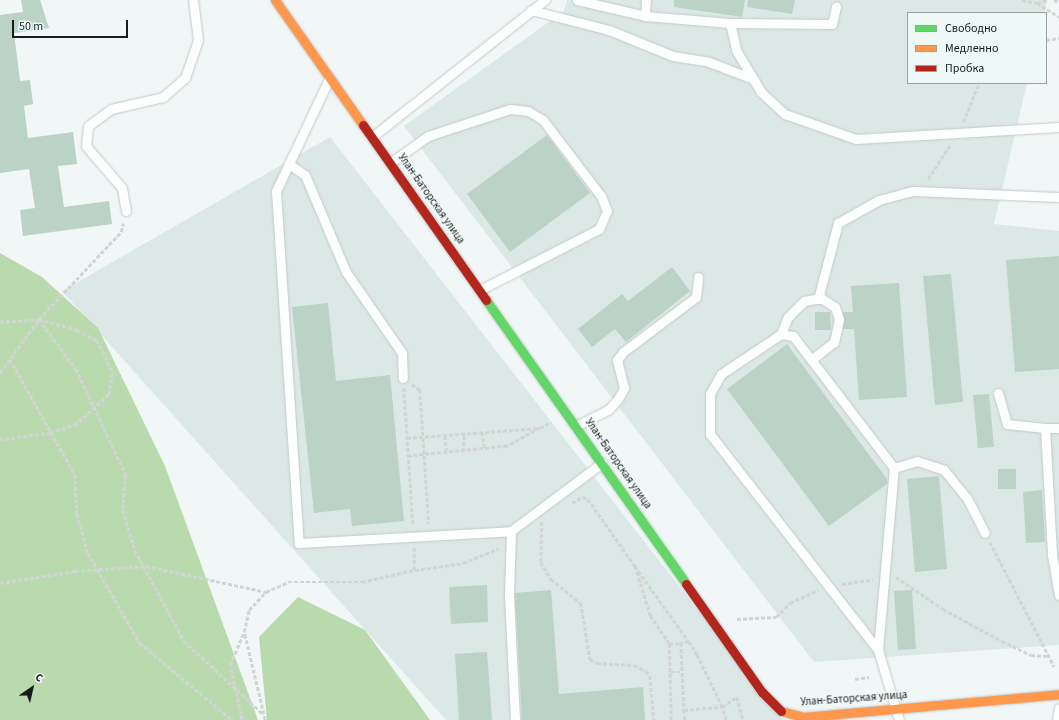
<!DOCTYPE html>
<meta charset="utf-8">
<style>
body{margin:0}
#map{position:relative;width:1059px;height:720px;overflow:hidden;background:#f1f6f6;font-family:"Source Sans 3",sans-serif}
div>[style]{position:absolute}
.built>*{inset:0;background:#dce8e6}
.forest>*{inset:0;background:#b9daac}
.building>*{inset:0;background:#bbd2c7}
.path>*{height:2.5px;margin-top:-1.25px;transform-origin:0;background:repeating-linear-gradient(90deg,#d3d5d5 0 4px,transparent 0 6px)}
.roads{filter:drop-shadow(0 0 1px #c4c9c8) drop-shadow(0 0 1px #c4c9c8)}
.lane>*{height:9px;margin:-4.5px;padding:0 4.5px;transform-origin:4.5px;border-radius:4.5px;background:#fdfefe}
.fast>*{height:9px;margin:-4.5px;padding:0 4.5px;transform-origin:4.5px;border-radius:4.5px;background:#63d668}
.slow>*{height:9px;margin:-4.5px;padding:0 4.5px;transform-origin:4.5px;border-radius:4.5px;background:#ff974d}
.jam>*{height:9px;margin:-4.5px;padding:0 4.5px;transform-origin:4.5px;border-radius:4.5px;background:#b3261e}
span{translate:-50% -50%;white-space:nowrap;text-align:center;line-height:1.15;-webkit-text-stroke:3px #eef9f7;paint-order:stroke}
.street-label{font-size:11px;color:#191c1c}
.legend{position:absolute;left:907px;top:12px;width:140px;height:72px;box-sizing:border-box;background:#eef9f7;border:1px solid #99a19f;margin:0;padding:5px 7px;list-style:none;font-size:12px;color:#191c1c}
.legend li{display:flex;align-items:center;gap:8px;height:20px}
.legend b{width:20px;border:1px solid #99a19f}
.north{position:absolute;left:12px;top:668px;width:40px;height:40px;-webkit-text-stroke:3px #eef9f7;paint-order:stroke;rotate:34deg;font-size:11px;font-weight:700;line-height:16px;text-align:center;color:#191c1c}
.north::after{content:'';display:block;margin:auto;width:14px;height:18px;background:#191c1c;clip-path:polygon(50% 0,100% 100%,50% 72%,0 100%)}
.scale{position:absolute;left:12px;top:20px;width:116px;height:18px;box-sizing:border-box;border:2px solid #191c1c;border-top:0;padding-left:5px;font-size:12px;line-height:14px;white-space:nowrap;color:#191c1c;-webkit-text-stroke:3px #eef9f7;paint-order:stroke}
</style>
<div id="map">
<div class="built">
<div style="clip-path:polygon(567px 0,1047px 0,1044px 13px,908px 13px,908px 83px,1027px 83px,994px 224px,1059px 231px,1059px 645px,814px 662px,404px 126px,564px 11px)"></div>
<div style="clip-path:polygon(330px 137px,783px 720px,446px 720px,62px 291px)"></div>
</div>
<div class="forest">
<div style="clip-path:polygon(0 253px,42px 277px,98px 328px,165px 466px,258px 720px,0 720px)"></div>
<div style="clip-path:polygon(298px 597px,365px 630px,430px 720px,267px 720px,259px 637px)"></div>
</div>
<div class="building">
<div style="clip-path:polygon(21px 0,40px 0,49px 28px,14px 33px,20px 81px,30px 80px,33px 104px,24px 106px,28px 138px,73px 132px,77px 164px,58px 166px,64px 207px,109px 201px,112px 224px,23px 236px,20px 210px,35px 208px,29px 169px,0 173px,0 15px,23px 12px)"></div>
<div style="clip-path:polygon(674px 0,745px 0,742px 17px,674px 7px)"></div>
<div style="clip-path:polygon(748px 0,795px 0,792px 14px,747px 7px)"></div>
<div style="clip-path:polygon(547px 135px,590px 193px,510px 252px,467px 194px)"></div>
<div style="clip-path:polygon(1059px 256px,1059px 369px,1015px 372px,1006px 260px)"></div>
<div style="clip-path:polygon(672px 267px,690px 291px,626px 342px,615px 329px,592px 347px,578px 329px,622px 294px,628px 301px)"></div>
<div style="clip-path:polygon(951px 274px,963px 402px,935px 405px,923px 276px)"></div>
<div style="clip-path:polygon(899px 283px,907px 397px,859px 400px,854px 329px,843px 329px,843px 312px,853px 312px,851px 286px)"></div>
<div style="clip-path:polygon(328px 303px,336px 381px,390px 375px,404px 521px,352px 526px,350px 509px,314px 513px,292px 307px)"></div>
<div style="clip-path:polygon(815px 312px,830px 312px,831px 330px,815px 330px)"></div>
<div style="clip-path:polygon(787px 344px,887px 479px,887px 484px,829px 526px,727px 389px)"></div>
<div style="clip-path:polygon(989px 394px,994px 447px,978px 448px,973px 395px)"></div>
<div style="clip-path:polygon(998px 469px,1016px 469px,1016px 489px,998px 489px)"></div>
<div style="clip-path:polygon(939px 476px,947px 569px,915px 572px,907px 479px)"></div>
<div style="clip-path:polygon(1042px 490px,1045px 542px,1026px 543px,1023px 492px)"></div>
<div style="clip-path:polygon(487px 585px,488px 622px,451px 624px,449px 587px)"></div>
<div style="clip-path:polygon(551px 590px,559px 694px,643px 687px,645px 720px,522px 720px,515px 593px)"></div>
<div style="clip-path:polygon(912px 590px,916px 649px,898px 650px,894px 591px)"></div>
<div style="clip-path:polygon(487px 652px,492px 720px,459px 720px,455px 654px)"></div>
</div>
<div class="path">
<div style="left:1022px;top:0;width:15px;rotate:11deg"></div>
<div style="left:1037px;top:3px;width:26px;rotate:32deg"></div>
<div style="left:1054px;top:0;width:5px;rotate:22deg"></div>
<div style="left:1037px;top:3px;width:10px;rotate:-17deg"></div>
<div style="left:1046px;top:40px;width:13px;rotate:-9deg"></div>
<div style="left:963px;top:122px;width:42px;rotate:-67.7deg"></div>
<div style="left:928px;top:179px;width:40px;rotate:-57.1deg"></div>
<div style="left:39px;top:319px;width:62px;rotate:53.5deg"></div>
<div style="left:76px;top:369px;width:117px;rotate:64.7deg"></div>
<div style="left:126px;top:475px;width:35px;rotate:95deg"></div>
<div style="left:123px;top:510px;width:42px;rotate:73.3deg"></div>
<div style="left:135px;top:550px;width:103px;rotate:61.7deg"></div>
<div style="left:184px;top:641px;width:108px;rotate:42.7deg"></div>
<div style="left:0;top:322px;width:39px;rotate:-4deg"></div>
<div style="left:39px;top:319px;width:40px;rotate:16deg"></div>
<div style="left:77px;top:330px;width:22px;rotate:27deg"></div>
<div style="left:97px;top:340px;width:37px;rotate:64deg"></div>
<div style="left:113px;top:373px;width:22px;rotate:100deg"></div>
<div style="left:109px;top:395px;width:43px;rotate:137.8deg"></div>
<div style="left:77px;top:424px;width:28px;rotate:161deg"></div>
<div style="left:51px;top:433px;width:51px;rotate:172.2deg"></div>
<div style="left:10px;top:359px;width:133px;rotate:60.7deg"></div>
<div style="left:75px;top:475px;width:39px;rotate:87deg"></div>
<div style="left:77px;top:514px;width:41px;rotate:74.2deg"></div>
<div style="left:88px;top:553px;width:104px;rotate:60deg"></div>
<div style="left:140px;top:643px;width:120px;rotate:39.9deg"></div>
<div style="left:0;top:373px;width:67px;rotate:-54.2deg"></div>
<div style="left:39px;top:319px;width:120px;rotate:-46.7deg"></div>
<div style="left:121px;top:232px;width:9px;rotate:-77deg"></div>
<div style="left:412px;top:384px;width:10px;rotate:37deg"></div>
<div style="left:420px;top:390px;width:134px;rotate:86.2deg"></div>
<div style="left:404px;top:388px;width:137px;rotate:86.2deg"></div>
<div style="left:540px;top:428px;width:13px;rotate:-29deg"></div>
<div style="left:482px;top:432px;width:17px;rotate:80deg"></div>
<div style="left:445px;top:436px;width:18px;rotate:84deg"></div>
<div style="left:407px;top:438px;width:133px;rotate:-4.3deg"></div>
<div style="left:540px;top:428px;width:38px;rotate:151deg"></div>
<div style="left:507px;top:446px;width:99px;rotate:174.2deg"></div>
<div style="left:463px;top:452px;width:18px;rotate:-87deg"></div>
<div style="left:572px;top:503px;width:13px;rotate:-29deg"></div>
<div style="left:583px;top:497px;width:5px;rotate:22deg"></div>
<div style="left:588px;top:499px;width:82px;rotate:55deg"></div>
<div style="left:542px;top:522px;width:40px;rotate:91.4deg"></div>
<div style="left:541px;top:562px;width:20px;rotate:60deg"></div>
<div style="left:551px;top:579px;width:38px;rotate:39deg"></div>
<div style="left:581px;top:603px;width:57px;rotate:80.9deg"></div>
<div style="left:590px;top:659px;width:8px;rotate:30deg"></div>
<div style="left:597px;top:663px;width:37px;rotate:3deg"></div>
<div style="left:634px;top:665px;width:13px;rotate:27deg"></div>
<div style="left:646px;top:671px;width:6px;rotate:51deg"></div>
<div style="left:650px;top:676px;width:44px;rotate:84.8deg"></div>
<div style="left:990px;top:542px;width:140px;rotate:62.7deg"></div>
<div style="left:414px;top:570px;width:22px;rotate:-90deg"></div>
<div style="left:896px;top:577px;width:57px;rotate:34.2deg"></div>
<div style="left:943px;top:609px;width:67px;rotate:28.5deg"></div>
<div style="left:1002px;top:641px;width:32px;rotate:26deg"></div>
<div style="left:1031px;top:655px;width:17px;rotate:3deg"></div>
<div style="left:0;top:583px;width:76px;rotate:-9.1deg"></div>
<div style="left:75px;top:571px;width:71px;rotate:-4deg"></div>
<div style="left:146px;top:566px;width:123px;rotate:12.2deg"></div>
<div style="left:842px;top:584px;width:31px;rotate:-9deg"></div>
<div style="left:737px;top:619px;width:39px;rotate:-3deg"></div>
<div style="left:776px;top:617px;width:20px;rotate:-45deg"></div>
<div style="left:790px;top:603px;width:31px;rotate:-25deg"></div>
<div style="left:669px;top:644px;width:34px;rotate:-124deg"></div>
<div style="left:650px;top:616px;width:52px;rotate:-106.7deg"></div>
<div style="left:635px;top:566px;width:93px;rotate:54.6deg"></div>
<div style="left:670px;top:672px;width:12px"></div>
<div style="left:855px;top:679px;width:14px;rotate:-8deg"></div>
<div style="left:684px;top:710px;width:10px;rotate:84deg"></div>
<div style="left:242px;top:720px;width:56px;rotate:-102.3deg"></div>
<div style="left:230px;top:665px;width:36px;rotate:-67deg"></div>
<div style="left:265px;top:720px;width:90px;rotate:-103.4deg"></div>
<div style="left:244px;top:632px;width:23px;rotate:-77deg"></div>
<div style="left:249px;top:610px;width:25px;rotate:-47deg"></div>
<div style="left:266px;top:592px;width:24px;rotate:-24deg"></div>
<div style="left:288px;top:582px;width:74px"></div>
<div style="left:362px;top:582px;width:48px;rotate:-13.2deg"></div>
<div style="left:409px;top:571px;width:55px;rotate:-8.4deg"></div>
<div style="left:463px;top:563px;width:38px;rotate:-22deg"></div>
<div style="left:671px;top:720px;width:76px;rotate:-91.5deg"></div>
<div style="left:669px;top:644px;width:12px;rotate:-5deg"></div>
<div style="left:726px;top:720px;width:14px;rotate:-107deg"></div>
<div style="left:722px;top:707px;width:58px;rotate:-115.7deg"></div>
<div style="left:697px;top:655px;width:15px;rotate:-122deg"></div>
<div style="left:689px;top:642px;width:8px;rotate:173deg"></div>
<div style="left:681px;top:643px;width:67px;rotate:87.4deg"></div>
<div style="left:684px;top:710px;width:38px;rotate:-5deg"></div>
<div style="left:722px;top:707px;width:18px;rotate:-34deg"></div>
<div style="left:737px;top:697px;width:24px;rotate:75deg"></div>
</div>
<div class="roads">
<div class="lane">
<div style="left:577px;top:0;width:70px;rotate:13.2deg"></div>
<div style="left:646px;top:0;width:16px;rotate:94deg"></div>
<div style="left:645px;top:16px;width:85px;rotate:4.7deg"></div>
<div style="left:730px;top:23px;width:28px;rotate:77deg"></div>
<div style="left:736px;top:50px;width:49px;rotate:59.2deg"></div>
<div style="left:761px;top:92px;width:33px;rotate:43deg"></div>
<div style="left:785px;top:114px;width:75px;rotate:19.4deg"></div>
<div style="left:856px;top:139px;width:203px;rotate:-3.4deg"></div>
<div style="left:531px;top:10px;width:81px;rotate:14.4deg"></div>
<div style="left:609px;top:30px;width:69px;rotate:22.1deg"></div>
<div style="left:673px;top:56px;width:36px;rotate:9deg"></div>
<div style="left:709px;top:62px;width:47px;rotate:21.1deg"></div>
<div style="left:730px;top:23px;width:102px;rotate:0.6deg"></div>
<div style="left:832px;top:24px;width:18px;rotate:-77deg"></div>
<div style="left:329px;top:79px;width:124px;rotate:115.3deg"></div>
<div style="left:276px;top:191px;width:353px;rotate:86.3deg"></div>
<div style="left:299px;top:543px;width:212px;rotate:-3.2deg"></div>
<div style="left:511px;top:531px;width:114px;rotate:-36.8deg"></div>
<div style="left:372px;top:137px;width:221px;rotate:-38.4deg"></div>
<div style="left:390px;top:163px;width:47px;rotate:-35.4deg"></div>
<div style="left:428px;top:136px;width:86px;rotate:-18.2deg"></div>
<div style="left:510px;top:109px;width:18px;rotate:6deg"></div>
<div style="left:528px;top:111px;width:17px;rotate:31deg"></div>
<div style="left:543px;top:120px;width:96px;rotate:52.7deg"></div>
<div style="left:601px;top:196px;width:16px;rotate:68deg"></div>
<div style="left:607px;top:211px;width:20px;rotate:114deg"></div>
<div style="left:599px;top:229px;width:134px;rotate:152.9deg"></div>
<div style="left:289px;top:164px;width:19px;rotate:35deg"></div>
<div style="left:305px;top:175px;width:105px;rotate:67.1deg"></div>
<div style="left:346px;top:272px;width:98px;rotate:55.3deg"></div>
<div style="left:402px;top:353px;width:25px;rotate:88deg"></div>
<div style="left:126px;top:211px;width:23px;rotate:-100deg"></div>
<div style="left:122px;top:188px;width:55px;rotate:-130.6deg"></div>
<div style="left:86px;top:146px;width:20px;rotate:-84deg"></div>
<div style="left:88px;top:126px;width:29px;rotate:-36deg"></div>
<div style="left:111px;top:109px;width:53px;rotate:-13deg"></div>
<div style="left:163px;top:97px;width:29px;rotate:-41deg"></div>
<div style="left:185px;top:78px;width:40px;rotate:-71.1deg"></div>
<div style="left:198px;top:40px;width:40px;rotate:-97.1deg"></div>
<div style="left:818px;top:299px;width:79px;rotate:-75.3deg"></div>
<div style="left:838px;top:223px;width:47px;rotate:-29.3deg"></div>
<div style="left:879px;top:200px;width:35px;rotate:-15deg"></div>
<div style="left:913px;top:191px;width:146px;rotate:2.4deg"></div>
<div style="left:781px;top:334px;width:18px;rotate:-68deg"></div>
<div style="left:788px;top:317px;width:23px;rotate:-45deg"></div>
<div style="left:804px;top:301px;width:17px;rotate:-10deg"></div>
<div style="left:821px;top:298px;width:17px;rotate:33deg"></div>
<div style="left:835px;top:307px;width:13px;rotate:72deg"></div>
<div style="left:839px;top:319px;width:24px;rotate:102deg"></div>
<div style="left:834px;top:342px;width:29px;rotate:142deg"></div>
<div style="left:998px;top:393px;width:32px;rotate:74deg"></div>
<div style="left:1007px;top:424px;width:38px;rotate:6deg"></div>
<div style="left:576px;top:426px;width:37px;rotate:-27deg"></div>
<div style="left:609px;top:409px;width:13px;rotate:-48deg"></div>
<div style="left:618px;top:399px;width:13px;rotate:-61deg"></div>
<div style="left:624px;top:388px;width:29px;rotate:-104deg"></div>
<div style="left:617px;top:360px;width:10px;rotate:-53deg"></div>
<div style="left:623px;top:352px;width:91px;rotate:-37deg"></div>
<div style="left:696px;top:297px;width:20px;rotate:-84deg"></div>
<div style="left:1059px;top:428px;width:14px;rotate:180deg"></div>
<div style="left:1045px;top:428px;width:127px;rotate:86.8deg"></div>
<div style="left:1052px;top:555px;width:41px;rotate:80.1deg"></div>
<div style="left:894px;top:468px;width:24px;rotate:-17deg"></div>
<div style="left:917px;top:461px;width:28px;rotate:18deg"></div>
<div style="left:944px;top:470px;width:36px;rotate:51deg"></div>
<div style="left:967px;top:498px;width:39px;rotate:63deg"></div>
<div style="left:511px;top:531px;width:65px;rotate:91.8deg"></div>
<div style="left:509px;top:596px;width:124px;rotate:87.2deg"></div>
<div style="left:878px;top:650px;width:183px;rotate:-85deg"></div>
<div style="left:894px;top:468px;width:166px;rotate:-127.4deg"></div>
<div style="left:793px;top:336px;width:12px;rotate:-171deg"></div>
<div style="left:781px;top:334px;width:72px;rotate:146.3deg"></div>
<div style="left:721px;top:374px;width:23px;rotate:119deg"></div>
<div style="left:710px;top:394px;width:40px;rotate:90deg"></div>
<div style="left:710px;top:434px;width:274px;rotate:52.1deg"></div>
<div style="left:878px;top:650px;width:73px;rotate:73.3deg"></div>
<div style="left:1057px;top:720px;width:12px;rotate:-81deg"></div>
</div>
<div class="fast">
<div style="left:486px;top:300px;width:347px;rotate:54.8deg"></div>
</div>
<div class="slow">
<div style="left:275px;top:0;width:153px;rotate:54.9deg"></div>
<div style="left:781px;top:711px;width:23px;rotate:15deg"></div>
<div style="left:803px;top:717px;width:257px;rotate:-5.1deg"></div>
</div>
<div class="jam">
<div style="left:363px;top:125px;width:214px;rotate:54.9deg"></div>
<div style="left:686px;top:584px;width:132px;rotate:54.9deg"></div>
<div style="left:762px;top:692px;width:27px;rotate:45deg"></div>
</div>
</div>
<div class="street-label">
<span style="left:431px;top:199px;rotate:55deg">Улан-Баторская улица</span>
<span style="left:618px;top:464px;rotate:55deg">Улан-Баторская улица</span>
<span style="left:854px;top:699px;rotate:-4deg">Улан-Баторская улица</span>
</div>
<ul class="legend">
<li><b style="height:5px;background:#63d668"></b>Свободно</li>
<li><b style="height:5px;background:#ff974d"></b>Медленно</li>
<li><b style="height:5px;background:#b3261e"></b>Пробка</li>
</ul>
<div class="north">С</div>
<div class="scale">50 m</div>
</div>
